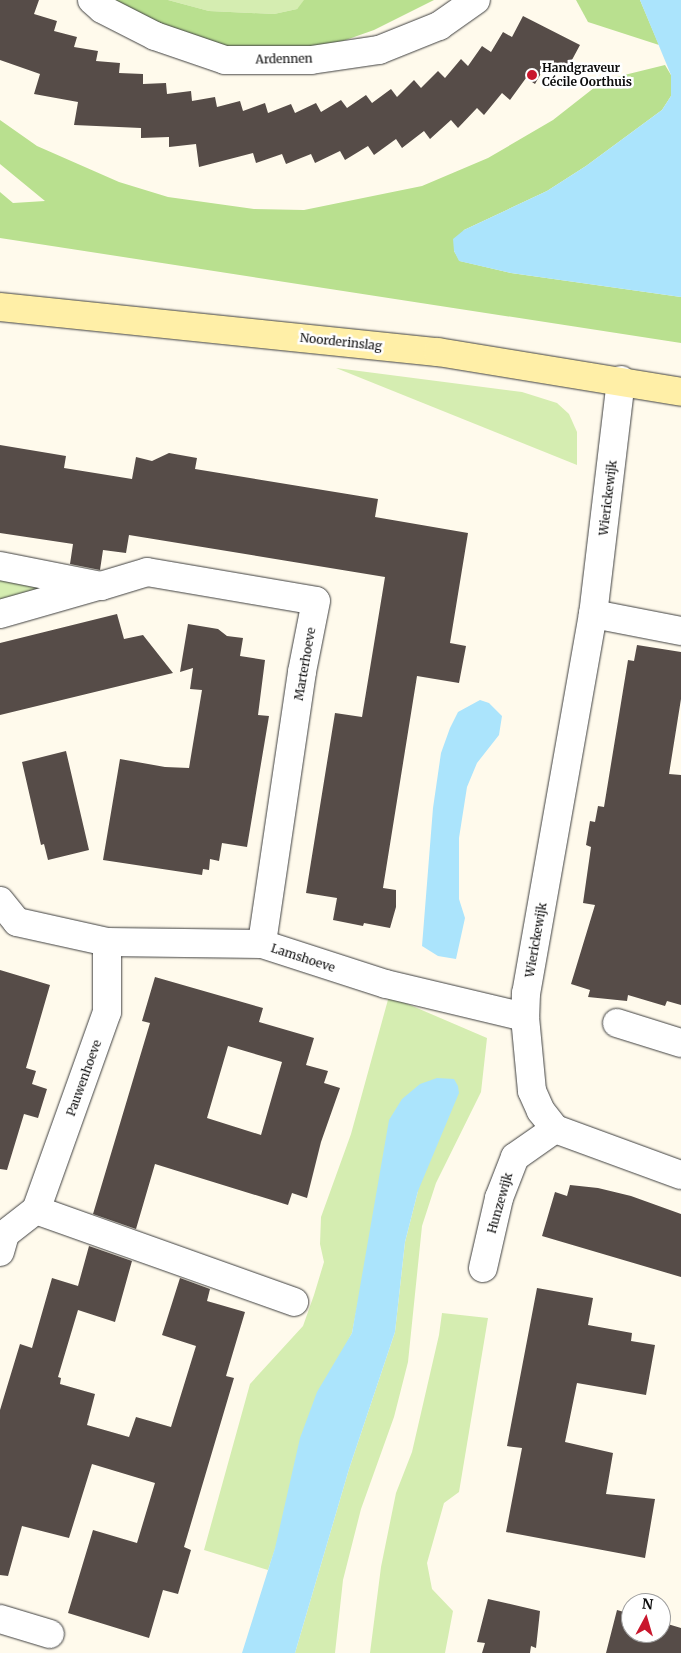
<!DOCTYPE html>
<meta charset="utf-8">
<style>
body{margin:0}
#map{position:relative;width:681px;height:1653px;overflow:hidden;background:#fffaec;font-family:Merriweather,serif}
div>[style]{position:absolute}
.green>*{inset:0;background:#d5edb1}
.forest>*{inset:0;background:#b9e08f}
.water>*{inset:0;background:#abe4fc}
.building>*{inset:0;background:#564c48}
.roads{filter:drop-shadow(0 0 1px #3f3f3f) drop-shadow(0 0 1px #3f3f3f)}
.minor>*{height:28px;margin:-14px;padding:0 14px;transform-origin:14px;border-radius:14px;background:#fff}
.secondary>*{height:28px;margin:-14px;padding:0 14px;transform-origin:14px;border-radius:14px;background:#ffefa7}
.dots>*{width:14px;height:14px;translate:-50% -50%;box-sizing:border-box;border:2px solid #fff;border-radius:50%}
span{translate:-50% -50%;white-space:nowrap;text-align:center;line-height:1.15;-webkit-text-stroke:5px #fff;paint-order:stroke}
.street-label{font-size:12px;color:#0c0c0c}
.poi-label{font-size:12px;color:#0c0c0c;font-weight:700}
.left{translate:0 -50%;text-align:left}
.north{position:absolute;left:621px;top:1593px;width:50px;height:50px;box-sizing:border-box;background:#fff;border:1px solid #9e9e9e;border-radius:50%;rotate:6deg;font-size:14px;font-weight:700;line-height:20px;text-align:center;color:#0c0c0c}
.north::after{content:'';display:block;margin:auto;width:18px;height:22px;background:#c9172d;clip-path:polygon(50% 0,100% 100%,50% 72%,0 100%)}
</style>
<div id="map">
<div class="green">
<div style="clip-path:polygon(168px 0,304px 0,304px 1px,297px 9px,274px 14px,209px 11px)"></div>
<div style="clip-path:polygon(336px 368px,522px 392px,557px 403px,569px 414px,577px 432px,577px 465px)"></div>
<div style="clip-path:polygon(0 566px,101px 586px,0 614px)"></div>
<div style="clip-path:polygon(389px 996px,487px 1038px,481px 1092px,436px 1183px,422px 1226px,408px 1362px,394px 1417px,361px 1509px,343px 1580px,335px 1653px,295px 1653px,349px 1469px,395px 1332px,405px 1242px,418px 1191px,366px 1261px,352px 1333px,340px 1356px,268px 1570px,204px 1550px,250px 1384px,303px 1326px,314px 1295px,324px 1262px,320px 1244px,321px 1217px,351px 1134px)"></div>
<div style="clip-path:polygon(442px 1313px,488px 1318px,459px 1492px,444px 1503px,427px 1563px,432px 1589px,453px 1611px,445px 1653px,370px 1653px,381px 1567px,396px 1493px,412px 1452px,439px 1335px)"></div>
</div>
<div class="forest">
<div style="clip-path:polygon(112px 0,168px 0,209px 11px,274px 14px,297px 9px,304px 0,434px 0,374px 30px,340px 42px,304px 49px,242px 50px,203px 43px,169px 30px)"></div>
<div style="clip-path:polygon(576px 0,640px 0,659px 45px,588px 22px)"></div>
<div style="clip-path:polygon(665px 65px,671px 75px,671px 96px,662px 110px,586px 166px,547px 191px,464px 230px,454px 251px,460px 261px,511px 273px,681px 297px,681px 343px,0 238px,0 192px,13px 203px,45px 201px,0 164px,0 120px,37px 146px,119px 182px,168px 197px,254px 209px,304px 210px,422px 186px,488px 158px,553px 120px,604px 80px)"></div>
</div>
<div class="water">
<div style="clip-path:polygon(640px 0,681px 0,681px 297px,511px 273px,459px 261px,454px 251px,453px 239px,464px 230px,547px 191px,586px 166px,662px 110px,671px 96px,671px 75px)"></div>
<div style="clip-path:polygon(480px 700px,489px 703px,502px 716px,499px 735px,477px 763px,467px 787px,459px 838px,459px 899px,465px 918px,456px 959px,438px 956px,422px 946px,433px 808px,441px 753px,450px 728px,458px 712px)"></div>
<div style="clip-path:polygon(437px 1078px,454px 1079px,458px 1086px,459px 1093px,418px 1191px,405px 1242px,395px 1332px,349px 1469px,295px 1653px,242px 1653px,275px 1548px,300px 1438px,317px 1392px,352px 1333px,389px 1120px,402px 1099px,420px 1084px)"></div>
</div>
<div class="building">
<div style="clip-path:polygon(0 0,39px 0,34px 14px,57px 21px,54px 31px,77px 37px,74px 47px,98px 51px,96px 61px,120px 63px,119px 73px,143px 74px,143px 84px,166px 83px,167px 94px,191px 91px,192px 101px,215px 97px,217px 107px,240px 101px,243px 111px,265px 103px,268px 113px,291px 104px,295px 113px,316px 103px,321px 112px,341px 100px,347px 108px,366px 95px,372px 103px,391px 89px,397px 97px,414px 80px,421px 88px,438px 71px,445px 78px,461px 59px,468px 66px,482px 46px,491px 52px,503px 32px,512px 37px,523px 16px,580px 45px,566px 71px,548px 61px,535px 84px,526px 78px,510px 100px,502px 93px,484px 115px,477px 108px,458px 128px,451px 120px,430px 139px,424px 131px,402px 148px,396px 139px,374px 155px,368px 146px,345px 160px,340px 151px,315px 163px,311px 154px,286px 164px,282px 154px,256px 163px,253px 153px,199px 167px,196px 144px,169px 147px,169px 137px,141px 138px,141px 128px,74px 125px,78px 102px,34px 94px,40px 74px,0 60px)"></div>
<div style="clip-path:polygon(0 445px,66px 456px,64px 468px,132px 479px,136px 457px,152px 461px,169px 453px,197px 458px,195px 469px,378px 499px,375px 517px,468px 533px,450px 643px,466px 646px,459px 683px,417px 676px,383px 888px,396px 890px,396px 907px,390px 928px,364px 923px,363px 926px,333px 920px,337px 898px,306px 893px,335px 713px,362px 717px,385px 577px,129px 535px,126px 553px,103px 550px,100px 570px,70px 564px,73px 544px,0 533px)"></div>
<div style="clip-path:polygon(117px 614px,124px 639px,143px 635px,173px 673px,0 715px,0 643px)"></div>
<div style="clip-path:polygon(188px 624px,218px 629px,227px 636px,243px 638px,240px 656px,265px 660px,258px 715px,269px 716px,247px 847px,222px 843px,219px 861px,210px 859px,209px 870px,203px 869px,202px 875px,103px 860px,120px 759px,165px 767px,189px 768px,202px 690px,190px 689px,193px 668px,180px 672px)"></div>
<div style="clip-path:polygon(637px 645px,681px 652px,681px 699px,669px 774px,681px 775px,681px 1005px,667px 1001px,665px 1006px,628px 995px,627px 1001px,588px 997px,590px 990px,571px 984px,595px 905px,583px 903px,591px 847px,586px 845px,590px 821px,595px 822px,598px 806px,604px 807px,628px 660px,634px 661px)"></div>
<div style="clip-path:polygon(66px 751px,89px 850px,48px 860px,44px 844px,41px 845px,22px 762px)"></div>
<div style="clip-path:polygon(0 970px,50px 985px,26px 1068px,36px 1071px,32px 1084px,47px 1089px,38px 1118px,24px 1114px,7px 1170px,0 1169px)"></div>
<div style="clip-path:polygon(evenodd,155px 977px,263px 1008px,259px 1022px,314px 1038px,306px 1065px,328px 1071px,324px 1083px,340px 1088px,321px 1142px,307px 1198px,292px 1193px,288px 1205px,155px 1164px,136px 1229px,93px 1214px,150px 1023px,142px 1021px,155px 977px,228px 1046px,282px 1062px,261px 1135px,207px 1118px,228px 1046px)"></div>
<div style="clip-path:polygon(570px 1185px,598px 1188px,631px 1196px,681px 1214px,681px 1277px,542px 1236px,555px 1192px,567px 1196px)"></div>
<div style="clip-path:polygon(89px 1246px,132px 1261px,115px 1322px,78px 1310px,58px 1377px,61px 1378px,60px 1384px,95px 1394px,87px 1425px,129px 1437px,136px 1417px,171px 1427px,196px 1346px,162px 1335px,180px 1278px,210px 1289px,207px 1301px,245px 1312px,226px 1376px,234px 1378px,184px 1547px,191px 1550px,178px 1594px,163px 1590px,149px 1638px,68px 1613px,93px 1530px,137px 1543px,155px 1483px,92px 1464px,69px 1538px,22px 1526px,8px 1576px,0 1575px,0 1410px,20px 1344px,32px 1348px,52px 1278px,78px 1286px)"></div>
<div style="clip-path:polygon(537px 1288px,593px 1298px,588px 1325px,632px 1333px,631px 1341px,655px 1345px,646px 1395px,577px 1383px,565px 1442px,613px 1453px,606px 1494px,655px 1499px,645px 1558px,506px 1532px,522px 1448px,507px 1446px)"></div>
<div style="clip-path:polygon(488px 1599px,540px 1611px,536px 1648px,531px 1646px,530px 1653px,482px 1653px,485px 1643px,477px 1642px)"></div>
<div style="clip-path:polygon(617px 1610px,631px 1614px,631px 1633px,661px 1633px,661px 1622px,681px 1628px,681px 1653px,606px 1653px)"></div>
</div>
<div class="roads">
<div class="minor">
<div style="left:92px;top:0;width:13px;rotate:42deg"></div>
<div style="left:102px;top:9px;width:59px;rotate:27deg"></div>
<div style="left:155px;top:36px;width:74px;rotate:18.9deg"></div>
<div style="left:225px;top:60px;width:86px"></div>
<div style="left:311px;top:60px;width:69px;rotate:-8.4deg"></div>
<div style="left:379px;top:50px;width:65px;rotate:-21.8deg"></div>
<div style="left:439px;top:26px;width:45px;rotate:-35.1deg"></div>
<div style="left:621px;top:380px;width:236px;rotate:96.8deg"></div>
<div style="left:593px;top:614px;width:385px;rotate:100deg"></div>
<div style="left:526px;top:993px;width:24px;rotate:92deg"></div>
<div style="left:525px;top:1017px;width:74px;rotate:84.6deg"></div>
<div style="left:532px;top:1091px;width:22px;rotate:66deg"></div>
<div style="left:541px;top:1111px;width:23px;rotate:52deg"></div>
<div style="left:555px;top:1129px;width:134px;rotate:20.1deg"></div>
<div style="left:0;top:566px;width:103px;rotate:11.2deg"></div>
<div style="left:101px;top:586px;width:48px;rotate:-16.9deg"></div>
<div style="left:147px;top:572px;width:171px;rotate:9.7deg"></div>
<div style="left:316px;top:601px;width:72px;rotate:101.2deg"></div>
<div style="left:302px;top:672px;width:275px;rotate:98.4deg"></div>
<div style="left:0;top:614px;width:99px;rotate:-15.9deg"></div>
<div style="left:593px;top:614px;width:90px;rotate:10.9deg"></div>
<div style="left:0;top:901px;width:27px;rotate:51deg"></div>
<div style="left:17px;top:922px;width:92px;rotate:12.5deg"></div>
<div style="left:107px;top:942px;width:155px;rotate:0.7deg"></div>
<div style="left:262px;top:944px;width:130px;rotate:17.9deg"></div>
<div style="left:386px;top:984px;width:143px;rotate:13.4deg"></div>
<div style="left:107px;top:942px;width:70px;rotate:90deg"></div>
<div style="left:107px;top:1012px;width:210px;rotate:109.7deg"></div>
<div style="left:36px;top:1210px;width:274px;rotate:19.6deg"></div>
<div style="left:617px;top:1023px;width:67px;rotate:17.4deg"></div>
<div style="left:0;top:1252px;width:19px;rotate:-74deg"></div>
<div style="left:5px;top:1234px;width:39px;rotate:-38deg"></div>
<div style="left:483px;top:1268px;width:72px;rotate:-77.1deg"></div>
<div style="left:499px;top:1198px;width:44px;rotate:-68.7deg"></div>
<div style="left:515px;top:1157px;width:49px;rotate:-35deg"></div>
<div style="left:0;top:1619px;width:52px;rotate:16.7deg"></div>
</div>
<div class="secondary">
<div style="left:0;top:307px;width:440px;rotate:5.9deg"></div>
<div style="left:438px;top:352px;width:246px;rotate:9.3deg"></div>
</div>
</div>
<div class="dots">
<div style="left:532px;top:75px;background:#c9172d"></div>
</div>
<div class="street-label">
<span style="left:284px;top:59px;rotate:-1deg">Ardennen</span>
<span style="left:341px;top:342px;rotate:6deg">Noorderinslag</span>
<span style="left:608px;top:498px;rotate:-83deg">Wierickewijk</span>
<span style="left:305px;top:664px;rotate:-80deg">Marterhoeve</span>
<span style="left:536px;top:940px;rotate:-80deg">Wierickewijk</span>
<span style="left:303px;top:958px;rotate:18deg">Lamshoeve</span>
<span style="left:84px;top:1078px;rotate:-70deg">Pauwenhoeve</span>
<span style="left:500px;top:1203px;rotate:-74deg">Hunzewijk</span>
</div>
<div class="poi-label">
<span class="left" style="left:542px;top:75px">Handgraveur<br>Cécile Oorthuis</span>
</div>
<div class="north">N</div>
</div>
